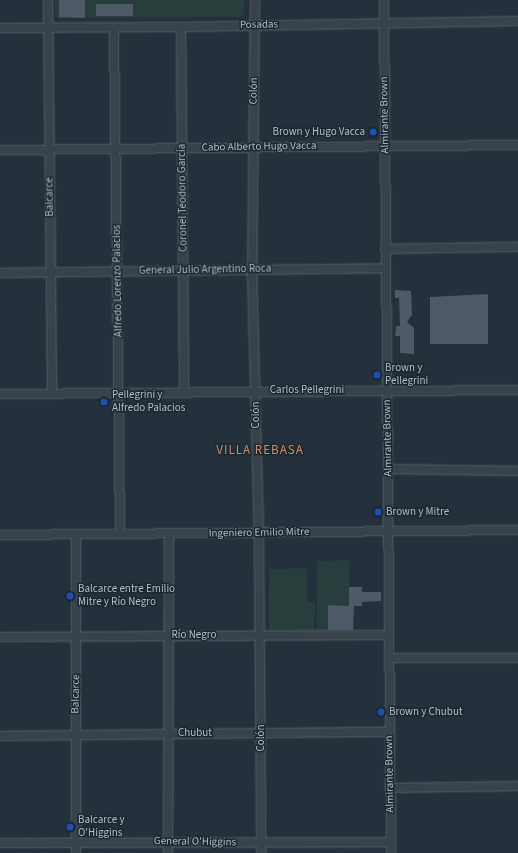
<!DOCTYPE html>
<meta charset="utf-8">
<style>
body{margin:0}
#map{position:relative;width:518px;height:853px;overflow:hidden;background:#24303b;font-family:"Source Sans 3",sans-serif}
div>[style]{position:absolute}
.green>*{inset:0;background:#273e3d}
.building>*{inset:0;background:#4e5a67}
.roads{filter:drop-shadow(0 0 1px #566069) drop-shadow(0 0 1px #566069)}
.minor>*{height:8px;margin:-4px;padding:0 4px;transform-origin:4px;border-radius:4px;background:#38424b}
.dots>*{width:11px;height:11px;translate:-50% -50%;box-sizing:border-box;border:2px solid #1d2730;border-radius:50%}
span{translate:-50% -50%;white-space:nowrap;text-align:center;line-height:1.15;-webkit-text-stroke:3px #1d2730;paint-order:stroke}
.street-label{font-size:11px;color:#b4bdc7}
.poi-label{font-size:11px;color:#b4bdc7}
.right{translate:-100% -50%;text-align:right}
.left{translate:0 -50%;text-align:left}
.quarter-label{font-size:13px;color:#cf8b67;letter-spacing:1px}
</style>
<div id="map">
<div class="green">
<div style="clip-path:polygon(55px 0,244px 0,244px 14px,240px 17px,58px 18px,55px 16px)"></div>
<div style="clip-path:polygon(349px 560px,349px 606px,329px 605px,328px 631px,317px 631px,317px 561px)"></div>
<div style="clip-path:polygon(307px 568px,307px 602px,315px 602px,314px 631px,269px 631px,269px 569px)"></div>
</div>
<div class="building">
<div style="clip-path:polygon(59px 0,85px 0,85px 18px,59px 17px)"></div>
<div style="clip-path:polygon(96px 4px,133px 4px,133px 16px,96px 16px)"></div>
<div style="clip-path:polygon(395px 290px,411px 291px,412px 315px,407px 322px,414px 328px,414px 354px,400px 353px,400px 336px,395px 336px,396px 326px,400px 326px,399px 298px,395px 298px)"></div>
<div style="clip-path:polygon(488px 294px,488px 344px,430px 344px,430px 297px)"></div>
<div style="clip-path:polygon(349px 587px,362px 587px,362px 592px,381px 592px,381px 601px,362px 602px,362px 606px,349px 606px,354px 606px,353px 630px,328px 630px,328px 605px,349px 606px)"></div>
</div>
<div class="roads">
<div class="minor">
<div style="left:48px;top:0;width:394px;rotate:89.4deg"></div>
<div style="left:255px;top:0;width:269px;rotate:90.6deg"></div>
<div style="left:252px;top:269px;width:265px;rotate:88.5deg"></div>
<div style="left:259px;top:534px;width:319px;rotate:89.6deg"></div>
<div style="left:384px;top:0;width:853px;rotate:89.53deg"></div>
<div style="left:181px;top:27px;width:365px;rotate:89.5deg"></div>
<div style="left:0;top:28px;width:181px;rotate:-0.3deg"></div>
<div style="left:181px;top:27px;width:337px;rotate:-1deg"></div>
<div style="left:114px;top:28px;width:506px;rotate:89.32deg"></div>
<div style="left:0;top:150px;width:518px;rotate:-0.55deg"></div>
<div style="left:385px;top:249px;width:133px;rotate:-0.9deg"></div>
<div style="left:0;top:273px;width:385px;rotate:-0.7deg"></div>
<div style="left:0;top:394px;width:518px;rotate:-0.44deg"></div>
<div style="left:389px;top:469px;width:129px;rotate:0.9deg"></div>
<div style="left:0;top:535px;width:518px;rotate:-0.55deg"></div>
<div style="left:0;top:637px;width:389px;rotate:-0.3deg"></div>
<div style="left:389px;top:658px;width:129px"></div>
<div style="left:0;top:736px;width:390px;rotate:-0.6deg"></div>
<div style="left:391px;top:788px;width:127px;rotate:-0.9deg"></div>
<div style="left:0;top:843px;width:391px;rotate:-0.1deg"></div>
<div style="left:76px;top:853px;width:319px;rotate:-90deg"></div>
<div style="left:168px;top:853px;width:319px;rotate:-89.8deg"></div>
</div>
</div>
<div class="dots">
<div style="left:373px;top:132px;background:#1a4fb4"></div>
<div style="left:377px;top:375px;background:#1a4fb4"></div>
<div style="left:104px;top:402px;background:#1a4fb4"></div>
<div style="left:378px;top:512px;background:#1a4fb4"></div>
<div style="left:70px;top:596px;background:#1a4fb4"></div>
<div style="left:381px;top:712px;background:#1a4fb4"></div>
<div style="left:70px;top:827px;background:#1a4fb4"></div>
</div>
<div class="street-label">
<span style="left:259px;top:25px;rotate:-1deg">Posadas</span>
<span style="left:254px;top:91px;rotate:-89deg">Colón</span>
<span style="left:385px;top:115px;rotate:-91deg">Almirante Brown</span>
<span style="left:259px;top:147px;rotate:-1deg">Cabo Alberto Hugo Vacca</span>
<span style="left:50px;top:197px;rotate:-91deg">Balcarce</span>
<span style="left:183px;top:198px;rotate:-91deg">Coronel Teodoro García</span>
<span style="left:205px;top:270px;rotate:-1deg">General Julio Argentino Roca</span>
<span style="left:118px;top:281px;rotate:-91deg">Alfredo Lorenzo Palacios</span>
<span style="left:307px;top:390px">Carlos Pellegrini</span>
<span style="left:256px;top:415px;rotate:-90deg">Colón</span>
<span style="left:388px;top:438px;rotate:-91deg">Almirante Brown</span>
<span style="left:259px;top:533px;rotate:-1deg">Ingeniero Emilio Mitre</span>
<span style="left:194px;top:635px">Río Negro</span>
<span style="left:76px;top:694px;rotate:-89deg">Balcarce</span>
<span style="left:195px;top:733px">Chubut</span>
<span style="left:261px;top:738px;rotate:-90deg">Colón</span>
<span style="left:390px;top:774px;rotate:-91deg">Almirante Brown</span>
<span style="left:195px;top:842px;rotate:1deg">General O'Higgins</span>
</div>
<div class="poi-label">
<span class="right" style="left:365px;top:132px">Brown y Hugo Vacca</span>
<span class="left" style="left:385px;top:375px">Brown y<br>Pellegrini</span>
<span class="left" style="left:112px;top:402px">Pellegrini y<br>Alfredo Palacios</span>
<span class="left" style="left:386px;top:512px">Brown y Mitre</span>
<span class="left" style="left:78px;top:596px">Balcarce entre Emilio<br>Mitre y Río Negro</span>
<span class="left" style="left:389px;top:712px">Brown y Chubut</span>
<span class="left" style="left:78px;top:827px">Balcarce y<br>O'Higgins</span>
</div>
<div class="quarter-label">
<span style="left:260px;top:450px">VILLA REBASA</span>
</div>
</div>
